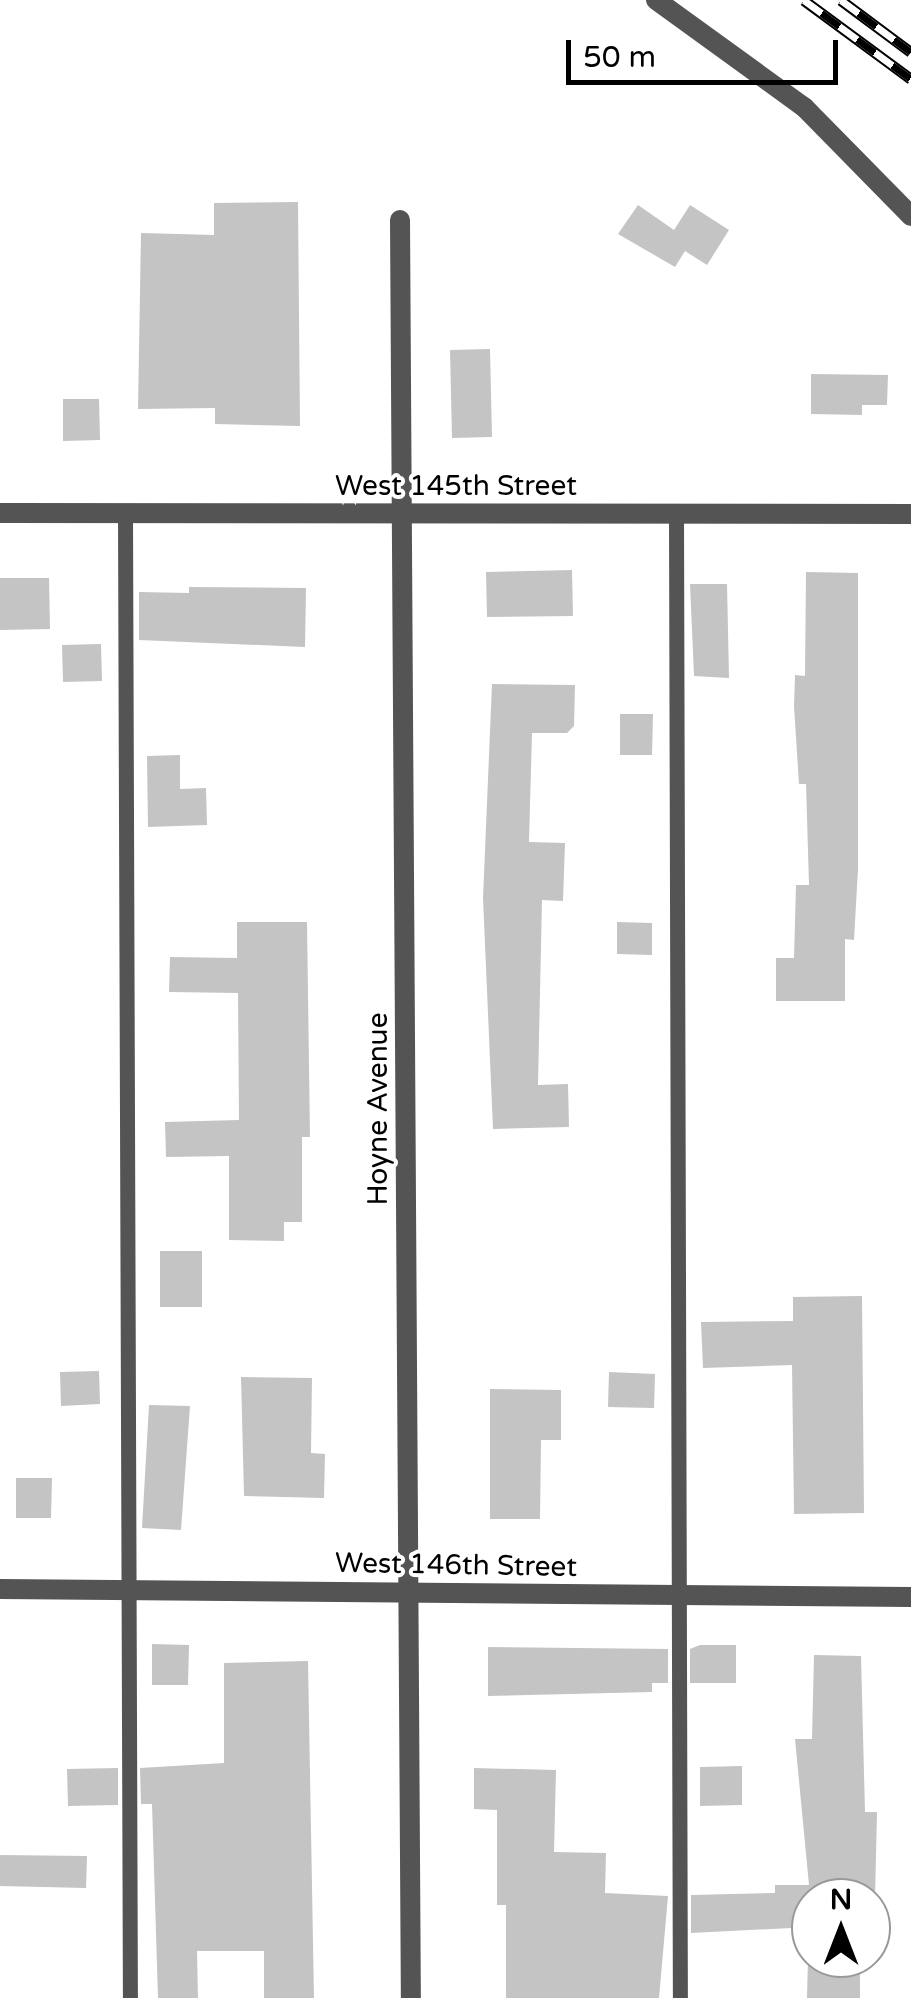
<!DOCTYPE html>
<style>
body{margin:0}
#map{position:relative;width:911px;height:1998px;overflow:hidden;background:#fff;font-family:"Varela Round",sans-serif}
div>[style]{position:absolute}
.building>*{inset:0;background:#c4c4c4}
.service>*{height:15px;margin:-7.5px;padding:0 7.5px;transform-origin:7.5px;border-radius:7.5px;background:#545454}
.minor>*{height:20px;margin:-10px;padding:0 10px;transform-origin:10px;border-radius:10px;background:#545454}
.rail>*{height:11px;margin-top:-5.5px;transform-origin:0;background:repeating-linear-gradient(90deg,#fff 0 22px,#000 0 44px);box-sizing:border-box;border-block:2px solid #000}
span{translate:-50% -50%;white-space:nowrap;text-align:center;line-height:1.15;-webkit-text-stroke:8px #fff;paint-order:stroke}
.street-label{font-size:28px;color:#000}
.north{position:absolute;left:791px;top:1878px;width:100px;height:100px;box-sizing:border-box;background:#fff;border:2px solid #999;border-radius:50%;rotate:0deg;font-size:28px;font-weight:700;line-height:40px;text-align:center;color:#000}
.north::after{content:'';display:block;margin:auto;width:35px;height:45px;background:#000;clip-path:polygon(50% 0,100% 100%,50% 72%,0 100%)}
.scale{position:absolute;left:566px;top:40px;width:272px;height:45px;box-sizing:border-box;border:5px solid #000;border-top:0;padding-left:12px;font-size:30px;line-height:35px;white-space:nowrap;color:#000;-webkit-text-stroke:8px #fff;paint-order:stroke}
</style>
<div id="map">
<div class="building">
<div style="clip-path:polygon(298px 202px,300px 426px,215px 424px,215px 408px,138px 409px,141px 233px,214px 235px,214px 203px)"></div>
<div style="clip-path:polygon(638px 205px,674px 230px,690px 205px,729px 230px,707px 265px,685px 251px,675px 267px,618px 234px)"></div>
<div style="clip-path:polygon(490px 349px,492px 437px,452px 438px,450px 350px)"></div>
<div style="clip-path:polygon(811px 374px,888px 375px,887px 405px,862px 405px,862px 415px,811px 414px)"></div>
<div style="clip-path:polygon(63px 399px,99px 399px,100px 440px,63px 441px)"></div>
<div style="clip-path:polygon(572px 570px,573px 616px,487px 617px,486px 572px)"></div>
<div style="clip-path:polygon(806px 572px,858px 573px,858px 869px,854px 940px,845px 939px,845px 1001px,776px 1001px,776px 958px,794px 958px,796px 885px,809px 885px,806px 784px,799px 784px,794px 706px,795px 675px,805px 676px)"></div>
<div style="clip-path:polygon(0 578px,49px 578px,50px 629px,0 630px)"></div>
<div style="clip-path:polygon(690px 584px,727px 584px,729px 678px,694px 676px)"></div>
<div style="clip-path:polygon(189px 587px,306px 588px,305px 647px,139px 640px,139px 592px,189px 593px)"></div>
<div style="clip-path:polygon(101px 644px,102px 681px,63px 682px,62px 645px)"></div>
<div style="clip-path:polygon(492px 684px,575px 685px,574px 726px,567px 733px,532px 733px,529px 842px,565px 843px,563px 901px,542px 900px,538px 1085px,568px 1084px,569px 1127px,493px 1129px,483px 898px)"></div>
<div style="clip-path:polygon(620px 714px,653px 714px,652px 755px,620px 755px)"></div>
<div style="clip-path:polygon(180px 755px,180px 789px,206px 788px,207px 825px,148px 827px,147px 756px)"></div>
<div style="clip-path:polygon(237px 922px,307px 922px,310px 1137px,302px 1137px,302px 1222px,284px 1222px,284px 1241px,229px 1240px,229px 1156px,166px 1157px,165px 1122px,239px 1120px,238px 993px,169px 992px,170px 957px,237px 958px)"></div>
<div style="clip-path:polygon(617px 922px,652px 923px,652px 955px,617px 954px)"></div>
<div style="clip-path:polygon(160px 1251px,202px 1251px,202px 1307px,160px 1307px)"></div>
<div style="clip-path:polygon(862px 1296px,864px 1513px,794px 1514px,792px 1365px,703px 1368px,701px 1322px,793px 1321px,793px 1297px)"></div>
<div style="clip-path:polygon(99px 1371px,100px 1404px,61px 1406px,60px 1372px)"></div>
<div style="clip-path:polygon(609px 1372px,655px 1374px,654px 1408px,608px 1407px)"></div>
<div style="clip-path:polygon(241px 1377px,312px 1378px,311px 1453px,325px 1454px,324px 1498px,244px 1496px)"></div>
<div style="clip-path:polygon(490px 1389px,561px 1390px,561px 1440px,541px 1440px,540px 1519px,490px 1519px)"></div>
<div style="clip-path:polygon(149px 1405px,190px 1406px,181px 1530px,142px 1528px)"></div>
<div style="clip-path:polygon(16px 1478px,52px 1478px,51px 1518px,16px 1518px)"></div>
<div style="clip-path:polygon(152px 1644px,189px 1645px,188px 1685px,152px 1685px)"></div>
<div style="clip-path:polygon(700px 1645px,736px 1645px,736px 1683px,690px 1683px,690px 1649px)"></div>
<div style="clip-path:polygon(488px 1647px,668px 1649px,668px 1683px,652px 1683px,652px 1692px,488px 1696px)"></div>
<div style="clip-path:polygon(814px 1655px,861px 1656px,865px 1812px,877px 1812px,875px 1898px,811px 1898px,811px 1927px,691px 1933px,691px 1895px,775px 1893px,775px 1885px,809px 1885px,795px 1739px,812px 1739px)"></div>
<div style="clip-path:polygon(308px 1661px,314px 1998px,264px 1998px,264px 1951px,197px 1951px,198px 1998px,158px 1998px,152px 1804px,141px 1804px,140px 1768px,224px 1763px,224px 1663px)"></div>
<div style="clip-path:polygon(742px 1766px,742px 1805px,700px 1806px,700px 1767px)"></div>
<div style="clip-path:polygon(118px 1768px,118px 1805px,68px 1806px,67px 1769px)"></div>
<div style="clip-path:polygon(474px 1768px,556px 1770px,554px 1852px,606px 1853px,605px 1893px,668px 1896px,659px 1998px,506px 1998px,506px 1905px,497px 1905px,497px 1810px,474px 1809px)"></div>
<div style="clip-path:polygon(0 1855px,87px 1856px,86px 1888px,0 1886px)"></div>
<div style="clip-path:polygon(808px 1958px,860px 1958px,860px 1998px,807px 1998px)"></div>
</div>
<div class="service">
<div style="left:125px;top:514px;width:1484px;rotate:89.81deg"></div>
<div style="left:676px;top:514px;width:1484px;rotate:89.85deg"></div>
</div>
<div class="minor">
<div style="left:656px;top:0;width:183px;rotate:35.9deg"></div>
<div style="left:804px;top:107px;width:153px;rotate:45.5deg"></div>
<div style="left:400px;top:220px;width:1778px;rotate:89.65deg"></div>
<div style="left:0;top:513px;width:911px;rotate:0.06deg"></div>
<div style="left:0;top:1589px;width:911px;rotate:0.5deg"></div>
</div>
<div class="rail">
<div style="left:804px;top:0;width:133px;rotate:36.4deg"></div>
<div style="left:841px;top:0;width:87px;rotate:36.6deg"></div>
</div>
<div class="street-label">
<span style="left:456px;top:486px">West 145th Street</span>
<span style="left:378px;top:1109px;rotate:-90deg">Hoyne Avenue</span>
<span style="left:456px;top:1565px;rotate:1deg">West 146th Street</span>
</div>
<div class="north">N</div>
<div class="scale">50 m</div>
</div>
